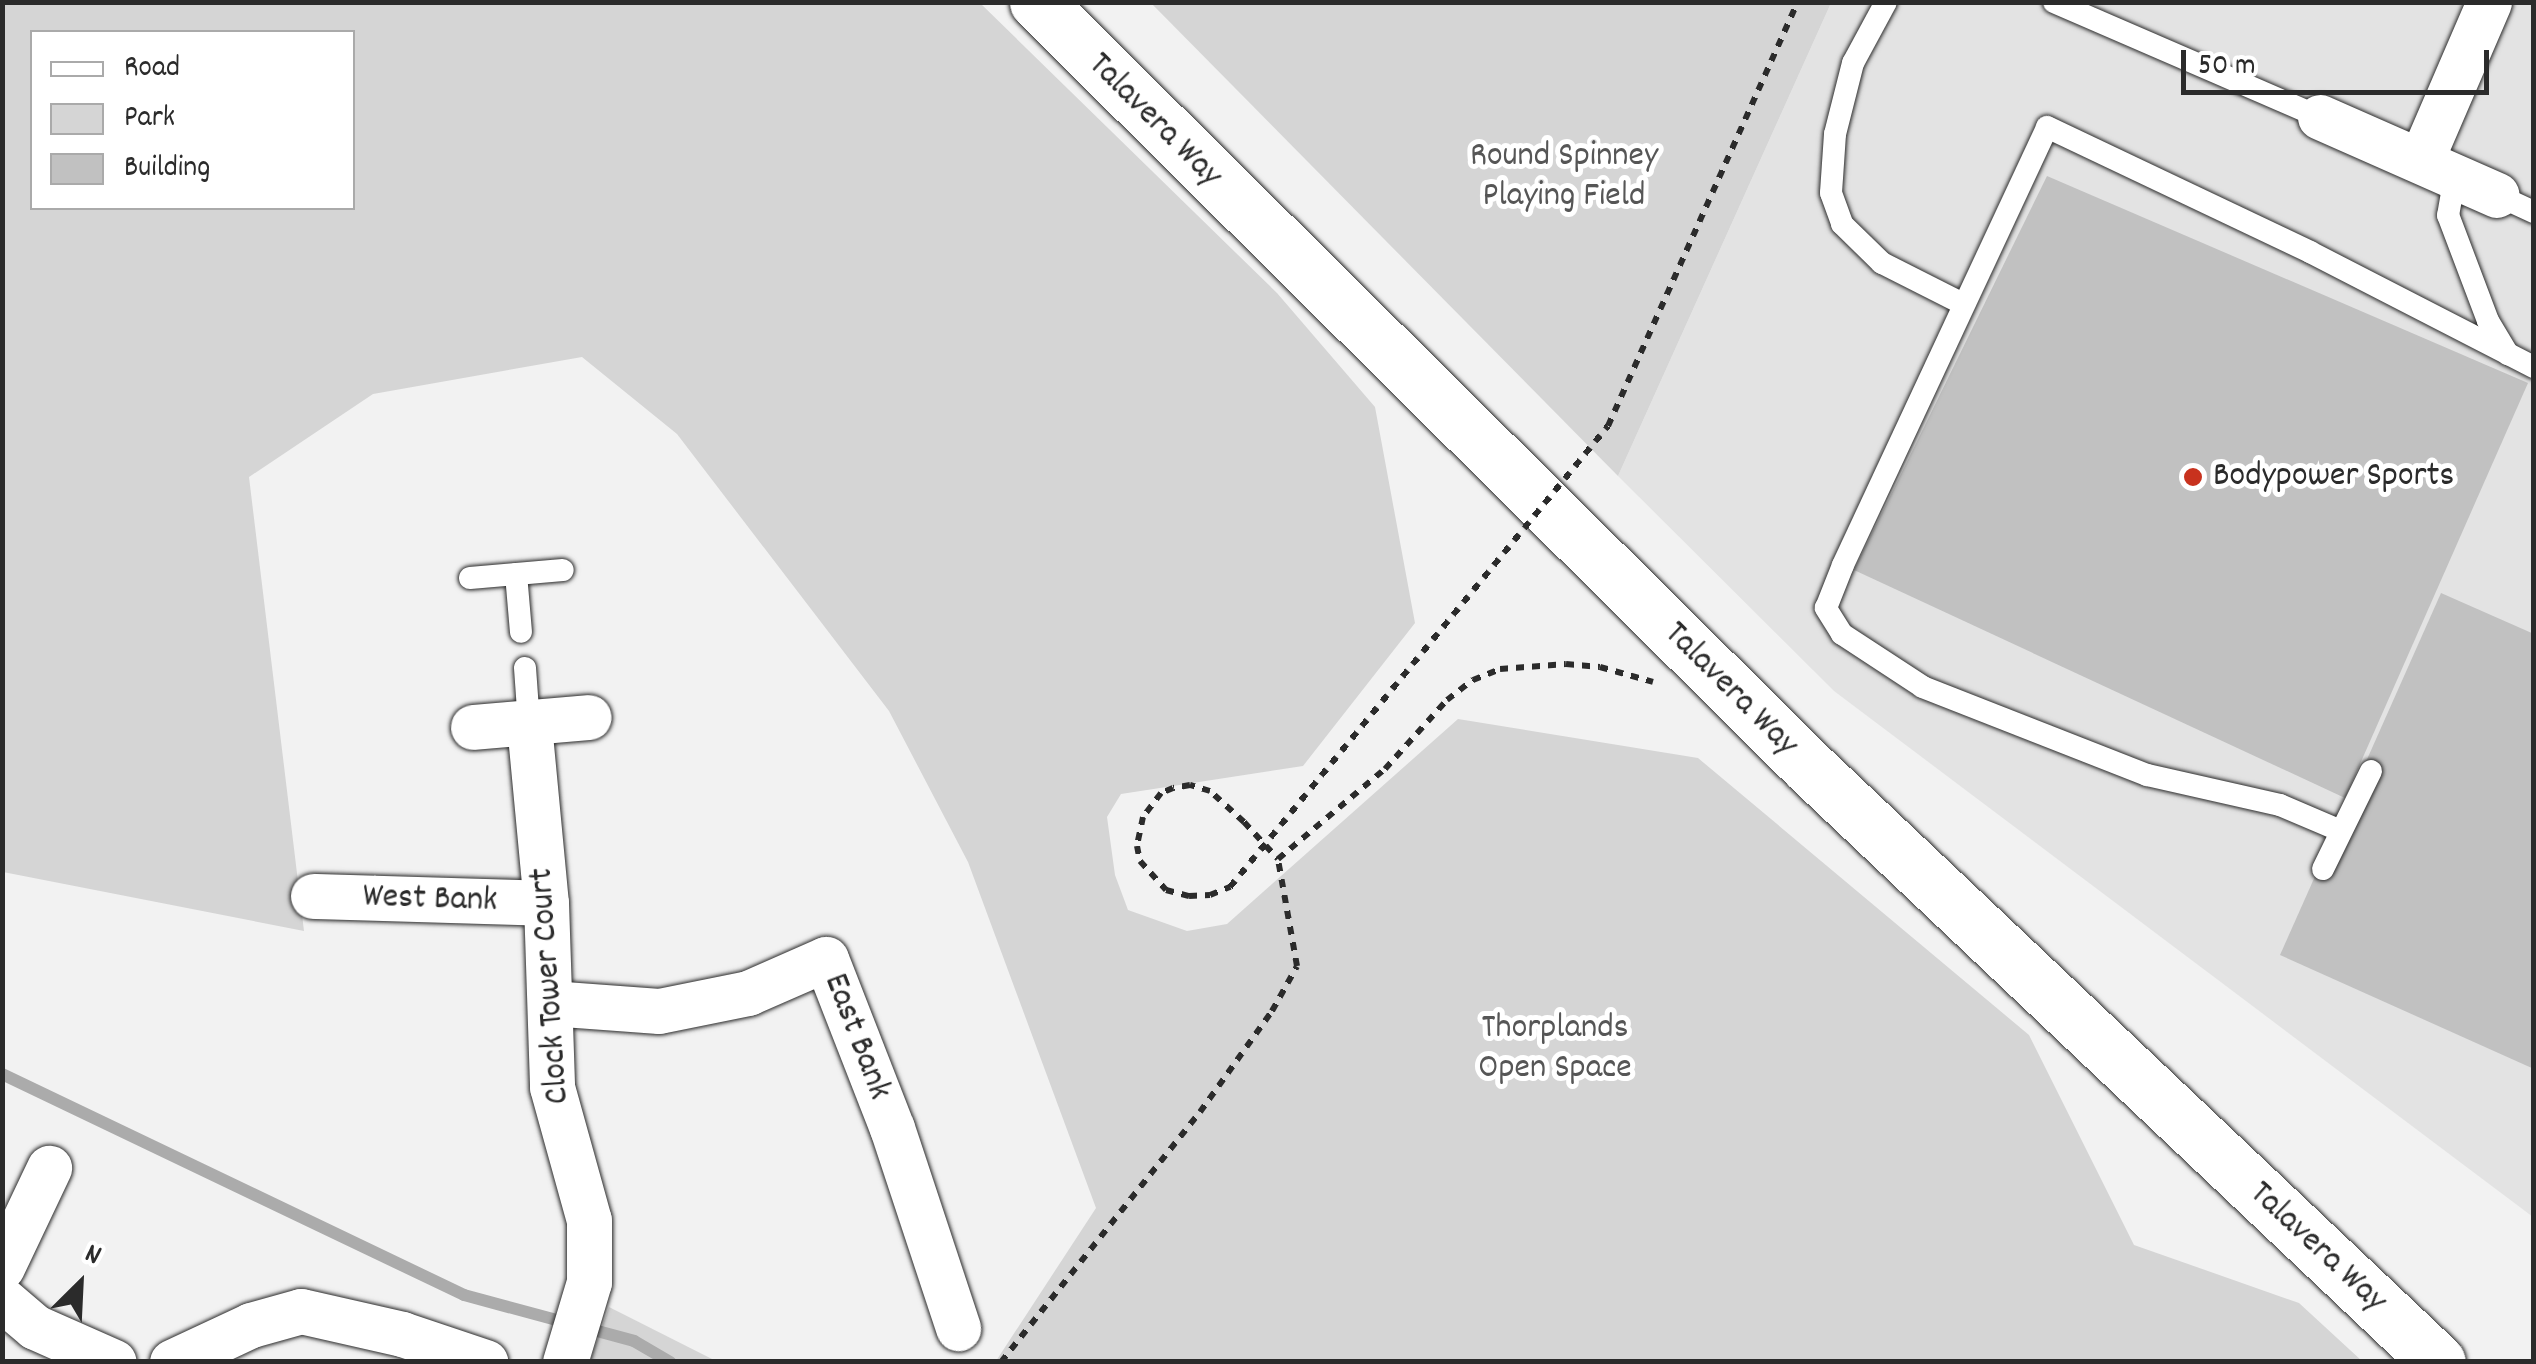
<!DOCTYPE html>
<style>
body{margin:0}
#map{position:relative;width:2536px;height:1364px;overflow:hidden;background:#f2f2f2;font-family:Dekko,sans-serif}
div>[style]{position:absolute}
.built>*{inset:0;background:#e3e3e3}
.green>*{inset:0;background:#d5d5d5}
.stream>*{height:12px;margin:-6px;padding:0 6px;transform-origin:6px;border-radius:6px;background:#ababab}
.building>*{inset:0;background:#c1c1c1}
.path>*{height:6px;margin-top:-3px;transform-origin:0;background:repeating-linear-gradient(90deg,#2b2b2b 0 8px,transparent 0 16px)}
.roads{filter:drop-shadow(0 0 2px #2b2b2b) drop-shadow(0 0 2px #2b2b2b)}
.service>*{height:22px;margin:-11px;padding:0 11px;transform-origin:11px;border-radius:11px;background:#fff}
.minor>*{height:45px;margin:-22.5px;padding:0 22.5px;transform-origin:22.5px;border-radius:22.5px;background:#fff}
.primary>*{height:55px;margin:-27.5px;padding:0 27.5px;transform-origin:27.5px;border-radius:27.5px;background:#fff}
.path-bridge>*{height:6px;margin-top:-3px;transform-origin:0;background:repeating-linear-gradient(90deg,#2b2b2b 0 8px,transparent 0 16px)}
.dots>*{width:28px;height:28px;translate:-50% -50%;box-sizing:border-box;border:5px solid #fff;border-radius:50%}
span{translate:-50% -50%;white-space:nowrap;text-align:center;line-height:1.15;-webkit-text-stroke:10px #fff;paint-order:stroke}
.street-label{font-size:35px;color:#2b2b2b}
.park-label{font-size:35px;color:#565656}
.poi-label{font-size:35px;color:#2b2b2b}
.left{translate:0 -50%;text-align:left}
.frame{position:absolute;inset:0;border:5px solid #2b2b2b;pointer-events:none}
.legend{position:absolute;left:30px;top:30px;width:325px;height:180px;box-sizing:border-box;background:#fff;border:2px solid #aaa;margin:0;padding:12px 18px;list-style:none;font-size:30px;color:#2b2b2b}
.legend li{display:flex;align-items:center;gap:20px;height:50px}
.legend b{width:50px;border:2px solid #aaa}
.north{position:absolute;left:30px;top:1234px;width:100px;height:100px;-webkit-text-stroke:8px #fff;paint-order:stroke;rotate:24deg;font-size:28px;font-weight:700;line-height:40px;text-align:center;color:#2b2b2b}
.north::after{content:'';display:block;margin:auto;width:35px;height:45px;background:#2b2b2b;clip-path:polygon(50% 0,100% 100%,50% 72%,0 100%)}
.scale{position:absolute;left:2181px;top:50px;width:308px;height:45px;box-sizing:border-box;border:5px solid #2b2b2b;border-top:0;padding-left:12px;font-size:30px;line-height:35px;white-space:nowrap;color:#2b2b2b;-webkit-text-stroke:8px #fff;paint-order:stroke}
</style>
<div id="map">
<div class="built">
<div style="clip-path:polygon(1831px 3px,2533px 3px,2533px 1217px,1834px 691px,1618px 476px)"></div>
</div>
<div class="green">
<div style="clip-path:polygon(evenodd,2px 3px,980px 3px,1277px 293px,1375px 407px,1415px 623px,1303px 766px,1121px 794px,1107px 817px,1115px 875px,1128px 910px,1187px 931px,1227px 924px,1458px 719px,1698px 758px,2029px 1035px,2134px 1245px,2299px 1303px,2362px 1361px,996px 1361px,1096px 1208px,968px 862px,889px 711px,677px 434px,582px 357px,373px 394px,249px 477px,304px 931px,3px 872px,2px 3px,32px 32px,352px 32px,352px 208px,32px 208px,32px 32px)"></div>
<div style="clip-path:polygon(1151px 3px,1831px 3px,1618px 476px)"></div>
<div style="clip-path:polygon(609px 1307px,716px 1361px,590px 1361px)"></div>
</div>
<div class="stream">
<div style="left:2px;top:1074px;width:512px;rotate:25.56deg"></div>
<div style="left:464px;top:1295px;width:176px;rotate:15.1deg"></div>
<div style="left:634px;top:1341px;width:42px;rotate:30.3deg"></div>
</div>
<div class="building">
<div style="clip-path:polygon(2047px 176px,2528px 383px,2345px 798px,1854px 570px)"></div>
<div style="clip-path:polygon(2441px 593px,2534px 634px,2534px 1069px,2280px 955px)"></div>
</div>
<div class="path">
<div style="left:1608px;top:426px;width:465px;rotate:-65.9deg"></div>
<div style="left:1244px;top:822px;width:50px;rotate:47.4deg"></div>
<div style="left:1278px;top:859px;width:140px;rotate:-40.1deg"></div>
<div style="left:1385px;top:769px;width:93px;rotate:-48.1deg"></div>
<div style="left:1447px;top:700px;width:33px;rotate:-38deg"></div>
<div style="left:1473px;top:680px;width:29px;rotate:-22deg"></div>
<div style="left:1500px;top:669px;width:66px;rotate:-4.3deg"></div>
<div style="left:1566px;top:664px;width:34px;rotate:5deg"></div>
<div style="left:1600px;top:667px;width:55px;rotate:15.8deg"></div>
<div style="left:1001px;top:1362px;width:320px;rotate:-51.5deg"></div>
<div style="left:1200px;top:1112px;width:124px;rotate:-54.5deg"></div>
<div style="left:1272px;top:1011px;width:51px;rotate:-60.9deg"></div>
<div style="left:1297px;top:966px;width:109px;rotate:-100.1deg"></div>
</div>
<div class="roads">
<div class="service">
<div style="left:1886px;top:2px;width:69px;rotate:118.4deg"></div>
<div style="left:1853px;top:63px;width:73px;rotate:104.2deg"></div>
<div style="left:1835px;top:134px;width:59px;rotate:93.9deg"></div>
<div style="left:1831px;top:193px;width:33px;rotate:70deg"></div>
<div style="left:1842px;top:224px;width:56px;rotate:44.3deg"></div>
<div style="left:1882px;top:263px;width:91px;rotate:26.8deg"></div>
<div style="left:2054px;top:2px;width:290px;rotate:23.4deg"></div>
<div style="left:2455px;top:176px;width:40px;rotate:100deg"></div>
<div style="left:2448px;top:215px;width:113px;rotate:69.3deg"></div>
<div style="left:2488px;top:321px;width:39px;rotate:59deg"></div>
<div style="left:2497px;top:195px;width:41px;rotate:24.7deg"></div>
<div style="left:516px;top:574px;width:58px;rotate:85.1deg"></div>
<div style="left:470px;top:578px;width:93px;rotate:-4.9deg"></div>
<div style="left:525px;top:668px;width:56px;rotate:85.9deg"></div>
<div style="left:2341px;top:831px;width:66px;rotate:-156.9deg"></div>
<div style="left:2280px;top:805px;width:136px;rotate:-167.3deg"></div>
<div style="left:2147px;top:775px;width:241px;rotate:-158.6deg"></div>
<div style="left:1923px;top:687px;width:97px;rotate:-146.8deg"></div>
<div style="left:1842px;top:634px;width:31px;rotate:-122deg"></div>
<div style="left:1826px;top:608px;width:46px;rotate:-68.4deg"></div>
<div style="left:1843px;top:565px;width:483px;rotate:-65deg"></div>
<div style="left:2047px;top:127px;width:291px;rotate:25.4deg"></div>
<div style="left:2310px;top:252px;width:252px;rotate:27.2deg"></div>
<div style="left:2323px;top:869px;width:109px;rotate:-63.9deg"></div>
</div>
<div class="minor">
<div style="left:2320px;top:117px;width:193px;rotate:23.8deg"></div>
<div style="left:2421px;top:160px;width:172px;rotate:-66.7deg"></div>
<div style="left:529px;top:724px;width:180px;rotate:84.6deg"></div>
<div style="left:546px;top:903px;width:184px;rotate:88.1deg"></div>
<div style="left:552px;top:1087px;width:138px;rotate:74.5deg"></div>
<div style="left:589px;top:1220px;width:62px;rotate:90deg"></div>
<div style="left:589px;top:1282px;width:84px;rotate:106.7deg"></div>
<div style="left:473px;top:727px;width:116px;rotate:-4.9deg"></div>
<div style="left:313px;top:896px;width:233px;rotate:1.7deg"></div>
<div style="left:550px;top:1003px;width:109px;rotate:4.2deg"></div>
<div style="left:659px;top:1011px;width:91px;rotate:-11.4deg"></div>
<div style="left:748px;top:993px;width:85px;rotate:-23.6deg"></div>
<div style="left:826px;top:959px;width:181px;rotate:68.7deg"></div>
<div style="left:892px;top:1128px;width:211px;rotate:71.7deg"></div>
<div style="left:2px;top:1267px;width:110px;rotate:-64.6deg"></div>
<div style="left:2px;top:1299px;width:43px;rotate:40.3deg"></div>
<div style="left:35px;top:1327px;width:86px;rotate:23.9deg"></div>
<div style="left:172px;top:1362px;width:87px;rotate:-25.1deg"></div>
<div style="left:251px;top:1325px;width:52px;rotate:-15.6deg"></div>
<div style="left:301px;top:1311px;width:104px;rotate:12.8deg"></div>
<div style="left:402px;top:1334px;width:88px;rotate:18.6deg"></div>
</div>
<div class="primary">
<div style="left:1037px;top:2px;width:1088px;rotate:44.74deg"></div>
<div style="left:1810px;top:768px;width:864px;rotate:43.41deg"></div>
</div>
</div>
<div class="path-bridge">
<div style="left:1244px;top:822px;width:46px;rotate:-137.6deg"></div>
<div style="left:1210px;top:791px;width:21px;rotate:-163deg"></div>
<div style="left:1190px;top:785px;width:17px;rotate:170deg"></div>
<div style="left:1173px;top:788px;width:13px;rotate:157deg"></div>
<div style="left:1161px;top:793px;width:30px;rotate:127deg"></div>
<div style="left:1143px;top:817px;width:30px;rotate:102deg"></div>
<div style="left:1137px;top:846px;width:15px;rotate:79deg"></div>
<div style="left:1140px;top:861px;width:39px;rotate:48deg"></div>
<div style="left:1166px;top:890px;width:24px;rotate:15deg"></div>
<div style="left:1189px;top:896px;width:21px;rotate:-3deg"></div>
<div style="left:1210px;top:895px;width:22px;rotate:-22deg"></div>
<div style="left:1230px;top:887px;width:596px;rotate:-50.65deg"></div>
</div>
<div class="dots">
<div style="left:2193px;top:477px;background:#c8321e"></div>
</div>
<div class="street-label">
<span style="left:1154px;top:121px;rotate:45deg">Talavera Way</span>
<span style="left:1730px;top:690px;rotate:45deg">Talavera Way</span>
<span style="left:430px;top:900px;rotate:2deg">West Bank</span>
<span style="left:551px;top:986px;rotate:-94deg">Clock Tower Court</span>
<span style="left:856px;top:1037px;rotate:69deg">East Bank</span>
<span style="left:2317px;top:1248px;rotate:43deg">Talavera Way</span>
</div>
<div class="park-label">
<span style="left:1564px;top:177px">Round Spinney<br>Playing Field</span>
<span style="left:1555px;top:1049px">Thorplands<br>Open Space</span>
</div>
<div class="poi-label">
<span class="left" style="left:2213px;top:477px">Bodypower Sports</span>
</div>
<div class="frame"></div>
<ul class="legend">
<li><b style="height:12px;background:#fff"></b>Road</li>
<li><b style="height:28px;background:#d5d5d5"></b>Park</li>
<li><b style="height:28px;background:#c1c1c1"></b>Building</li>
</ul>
<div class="north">N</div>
<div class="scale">50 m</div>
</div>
